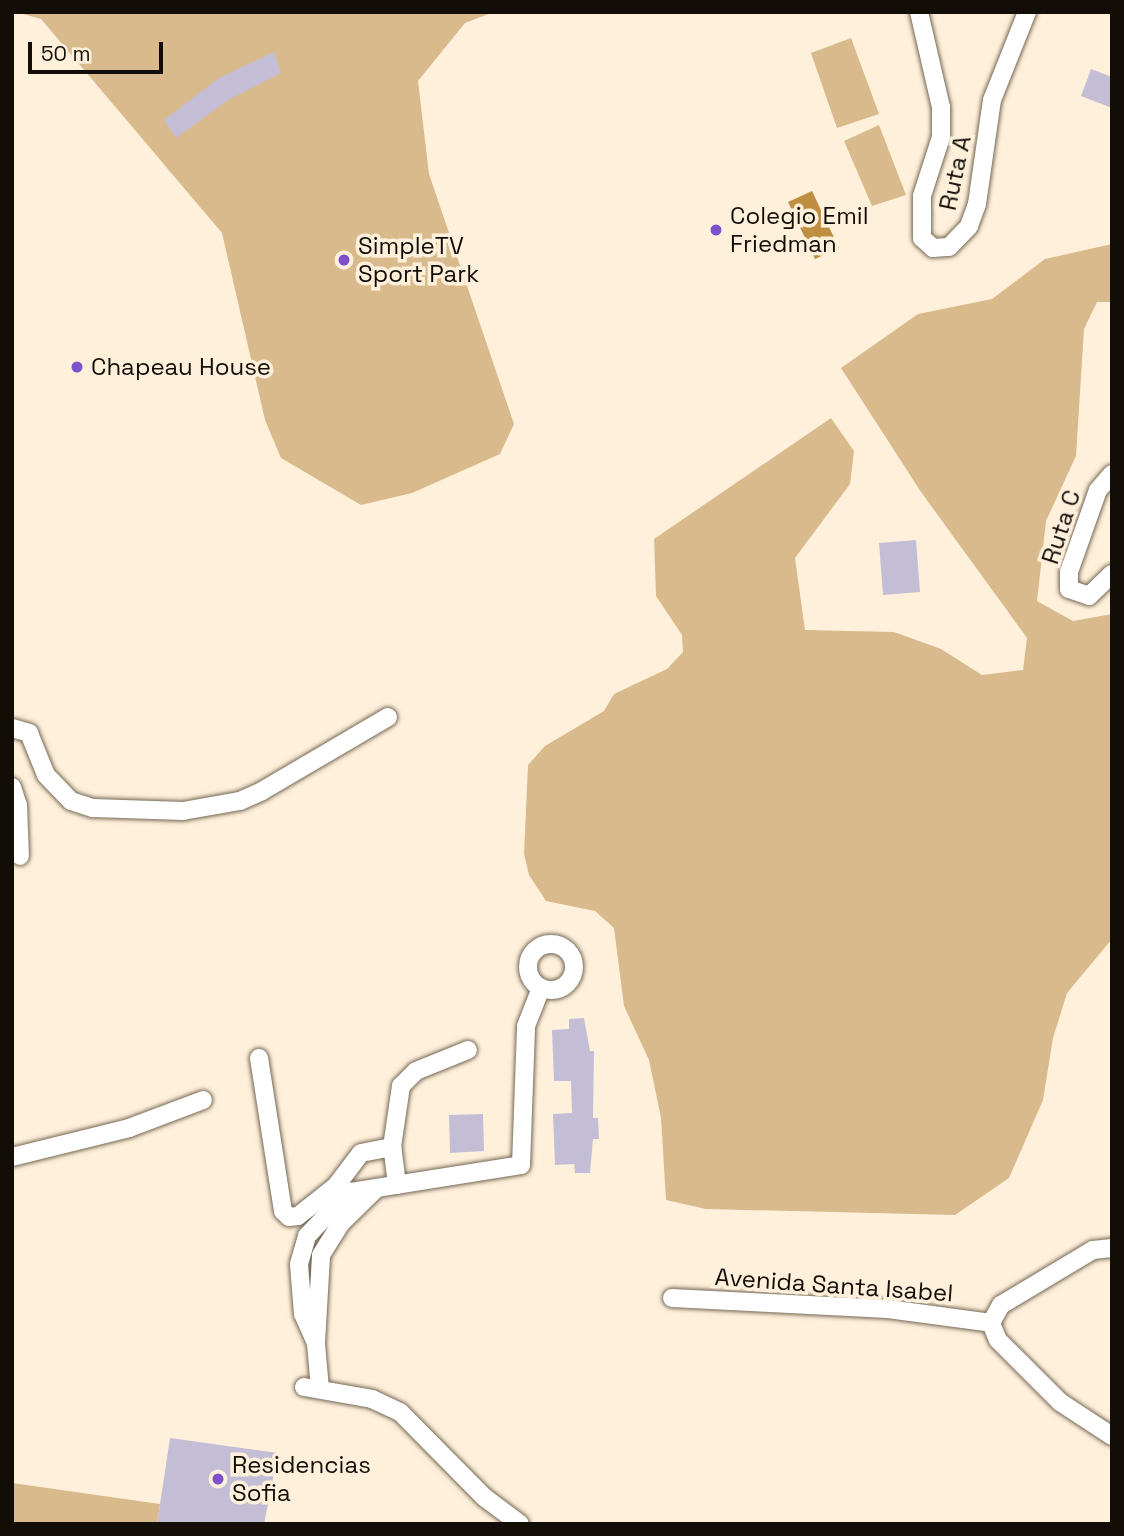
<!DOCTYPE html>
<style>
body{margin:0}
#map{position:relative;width:1124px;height:1536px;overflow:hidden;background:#fff0db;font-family:"Space Grotesk",sans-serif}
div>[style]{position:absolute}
.green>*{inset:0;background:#d8ba8d}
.water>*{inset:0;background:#be8f41}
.building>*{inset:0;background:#c3bed5}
.roads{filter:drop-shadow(0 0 2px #746855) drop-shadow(0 0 2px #746855)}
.street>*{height:18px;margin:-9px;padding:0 9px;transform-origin:9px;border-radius:9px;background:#fff}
.street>.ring{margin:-9px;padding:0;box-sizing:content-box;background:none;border:18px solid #fff;border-radius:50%}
.dots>*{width:19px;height:19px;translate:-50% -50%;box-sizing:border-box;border:4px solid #fff0db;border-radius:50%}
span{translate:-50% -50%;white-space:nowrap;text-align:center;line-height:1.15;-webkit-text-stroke:7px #fff0db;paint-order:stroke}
.street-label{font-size:24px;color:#120e07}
.poi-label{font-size:24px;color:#120e07}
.left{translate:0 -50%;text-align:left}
.frame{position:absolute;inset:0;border:14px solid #120e07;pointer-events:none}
.scale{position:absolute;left:28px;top:42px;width:135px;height:32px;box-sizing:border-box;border:4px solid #120e07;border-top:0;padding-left:9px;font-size:21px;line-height:24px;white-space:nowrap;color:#120e07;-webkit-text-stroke:5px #fff0db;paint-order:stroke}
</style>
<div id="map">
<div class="green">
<div style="clip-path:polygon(16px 12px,494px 12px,465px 23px,418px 81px,429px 174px,514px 424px,500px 454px,412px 493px,361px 505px,281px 458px,265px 420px,222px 233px,41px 19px)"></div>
<div style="clip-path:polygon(851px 38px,879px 114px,837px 128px,811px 53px)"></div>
<div style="clip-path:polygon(879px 125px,906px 195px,872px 206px,844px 141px)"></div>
<div style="clip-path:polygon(1112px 244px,1112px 302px,1097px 302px,1084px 329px,1076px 456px,1046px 521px,1037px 601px,1073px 621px,1112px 614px,1112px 939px,1067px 993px,1053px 1038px,1043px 1100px,1009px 1178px,955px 1215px,706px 1209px,666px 1200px,661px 1118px,649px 1060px,624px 1006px,614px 928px,595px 911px,546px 901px,529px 875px,524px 854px,528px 765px,545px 746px,604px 711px,614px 694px,667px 669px,683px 652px,682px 635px,656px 596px,654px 539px,831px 418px,854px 451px,850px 484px,795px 558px,805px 630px,894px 632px,941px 649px,982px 675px,1023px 670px,1027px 638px,921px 492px,841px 368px,918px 314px,992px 299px,1045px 259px)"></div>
<div style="clip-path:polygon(12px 1483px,160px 1504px,157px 1524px,12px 1524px)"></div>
</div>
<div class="water">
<div style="clip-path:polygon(812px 191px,839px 248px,815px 259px,788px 202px)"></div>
</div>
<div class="building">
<div style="clip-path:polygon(274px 52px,281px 73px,228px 100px,176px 138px,164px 120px,219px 78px)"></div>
<div style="clip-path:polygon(1091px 69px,1112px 77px,1112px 108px,1081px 96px)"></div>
<div style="clip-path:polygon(916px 540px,920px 592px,883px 595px,879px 543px)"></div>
<div style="clip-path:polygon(584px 1018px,590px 1051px,594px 1051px,593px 1118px,598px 1118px,599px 1139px,593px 1139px,590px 1173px,575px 1173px,574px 1164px,555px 1165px,553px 1114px,572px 1113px,571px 1081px,554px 1081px,552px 1030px,569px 1029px,569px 1019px)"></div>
<div style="clip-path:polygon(483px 1114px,484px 1151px,450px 1153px,449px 1115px)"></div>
<div style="clip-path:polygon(170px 1438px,278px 1453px,264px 1524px,157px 1524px)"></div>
</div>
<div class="roads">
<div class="street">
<div style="left:919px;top:12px;width:98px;rotate:77deg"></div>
<div style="left:941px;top:107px;width:30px;rotate:90deg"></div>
<div style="left:941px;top:137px;width:62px;rotate:107.9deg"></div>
<div style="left:922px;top:196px;width:42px;rotate:90deg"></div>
<div style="left:922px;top:238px;width:15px;rotate:42deg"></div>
<div style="left:933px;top:248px;width:16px;rotate:-4deg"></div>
<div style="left:949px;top:247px;width:29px;rotate:-46deg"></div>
<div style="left:969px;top:226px;width:23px;rotate:-70deg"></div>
<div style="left:977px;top:204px;width:105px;rotate:-81.8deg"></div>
<div style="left:992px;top:100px;width:95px;rotate:-68.3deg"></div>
<div style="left:1112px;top:474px;width:21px;rotate:131deg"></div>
<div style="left:1098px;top:490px;width:87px;rotate:109.5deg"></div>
<div style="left:1069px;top:572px;width:17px;rotate:90deg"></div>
<div style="left:1069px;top:589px;width:21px;rotate:19deg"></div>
<div style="left:1089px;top:596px;width:32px;rotate:-44deg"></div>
<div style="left:12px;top:728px;width:18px;rotate:16deg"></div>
<div style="left:29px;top:733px;width:45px;rotate:68deg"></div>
<div style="left:46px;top:775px;width:36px;rotate:46deg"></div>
<div style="left:71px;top:801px;width:23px;rotate:18deg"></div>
<div style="left:93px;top:808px;width:90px;rotate:1.9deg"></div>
<div style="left:183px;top:811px;width:58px;rotate:-10deg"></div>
<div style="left:240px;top:801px;width:24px;rotate:-24deg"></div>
<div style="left:262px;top:791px;width:146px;rotate:-30.4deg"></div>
<div style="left:12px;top:787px;width:19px;rotate:72deg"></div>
<div style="left:18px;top:805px;width:51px;rotate:87.8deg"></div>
<div class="ring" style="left:528px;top:944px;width:28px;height:28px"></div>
<div style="left:259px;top:1058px;width:155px;rotate:81.1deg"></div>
<div style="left:283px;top:1211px;width:8px;rotate:45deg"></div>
<div style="left:289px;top:1217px;width:9px;rotate:-6deg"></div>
<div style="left:298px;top:1216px;width:48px;rotate:-38.3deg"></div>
<div style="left:336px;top:1186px;width:41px;rotate:-52.9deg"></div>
<div style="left:361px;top:1153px;width:32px;rotate:-11deg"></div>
<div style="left:12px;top:1157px;width:121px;rotate:-13.9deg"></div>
<div style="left:129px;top:1128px;width:79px;rotate:-20.7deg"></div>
<div style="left:397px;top:1185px;width:38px;rotate:-97deg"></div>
<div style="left:392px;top:1147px;width:62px;rotate:-81.6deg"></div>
<div style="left:401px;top:1086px;width:21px;rotate:-45deg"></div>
<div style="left:416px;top:1071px;width:56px;rotate:-22deg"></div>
<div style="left:672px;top:1298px;width:216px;rotate:2.9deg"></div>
<div style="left:888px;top:1309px;width:104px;rotate:7.7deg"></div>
<div style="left:991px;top:1323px;width:18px;rotate:68deg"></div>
<div style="left:998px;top:1340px;width:88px;rotate:45deg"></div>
<div style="left:1060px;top:1402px;width:62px;rotate:33.2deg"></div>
<div style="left:991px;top:1323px;width:21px;rotate:-61deg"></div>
<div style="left:1001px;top:1305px;width:107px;rotate:-30.9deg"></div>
<div style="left:1093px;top:1250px;width:19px;rotate:-6deg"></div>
<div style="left:316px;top:1343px;width:32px;rotate:-114deg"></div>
<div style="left:303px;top:1314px;width:50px;rotate:-94.6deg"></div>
<div style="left:299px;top:1264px;width:29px;rotate:-74deg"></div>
<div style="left:307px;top:1236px;width:50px;rotate:-46.6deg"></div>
<div style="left:341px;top:1200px;width:13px;rotate:-39deg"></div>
<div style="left:351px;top:1192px;width:172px;rotate:-9deg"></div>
<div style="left:521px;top:1165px;width:139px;rotate:-87.9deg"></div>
<div style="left:526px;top:1026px;width:41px;rotate:-68.5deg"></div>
<div style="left:304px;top:1387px;width:69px;rotate:10deg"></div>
<div style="left:372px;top:1399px;width:31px;rotate:25deg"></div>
<div style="left:400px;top:1412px;width:120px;rotate:45.3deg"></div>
<div style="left:484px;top:1497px;width:45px;rotate:36.9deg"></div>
<div style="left:320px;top:1389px;width:46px;rotate:-95deg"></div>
<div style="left:316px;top:1343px;width:88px;rotate:-86.7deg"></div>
<div style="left:321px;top:1255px;width:38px;rotate:-58deg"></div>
<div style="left:341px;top:1223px;width:50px;rotate:-44.2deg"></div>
</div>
</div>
<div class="dots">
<div style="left:716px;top:230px;background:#7d51ca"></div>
<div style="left:344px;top:260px;background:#7d51ca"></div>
<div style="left:77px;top:367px;background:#7d51ca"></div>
<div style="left:218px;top:1479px;background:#7d51ca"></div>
</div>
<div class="street-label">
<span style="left:955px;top:173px;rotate:-78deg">Ruta A</span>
<span style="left:1061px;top:527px;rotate:-72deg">Ruta C</span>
<span style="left:834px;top:1285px;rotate:4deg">Avenida Santa Isabel</span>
</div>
<div class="poi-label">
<span class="left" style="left:730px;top:230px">Colegio Emil<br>Friedman</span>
<span class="left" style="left:358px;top:260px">SimpleTV<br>Sport Park</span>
<span class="left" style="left:91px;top:367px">Chapeau House</span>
<span class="left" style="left:232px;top:1479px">Residencias<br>Sofia</span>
</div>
<div class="frame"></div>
<div class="scale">50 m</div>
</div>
